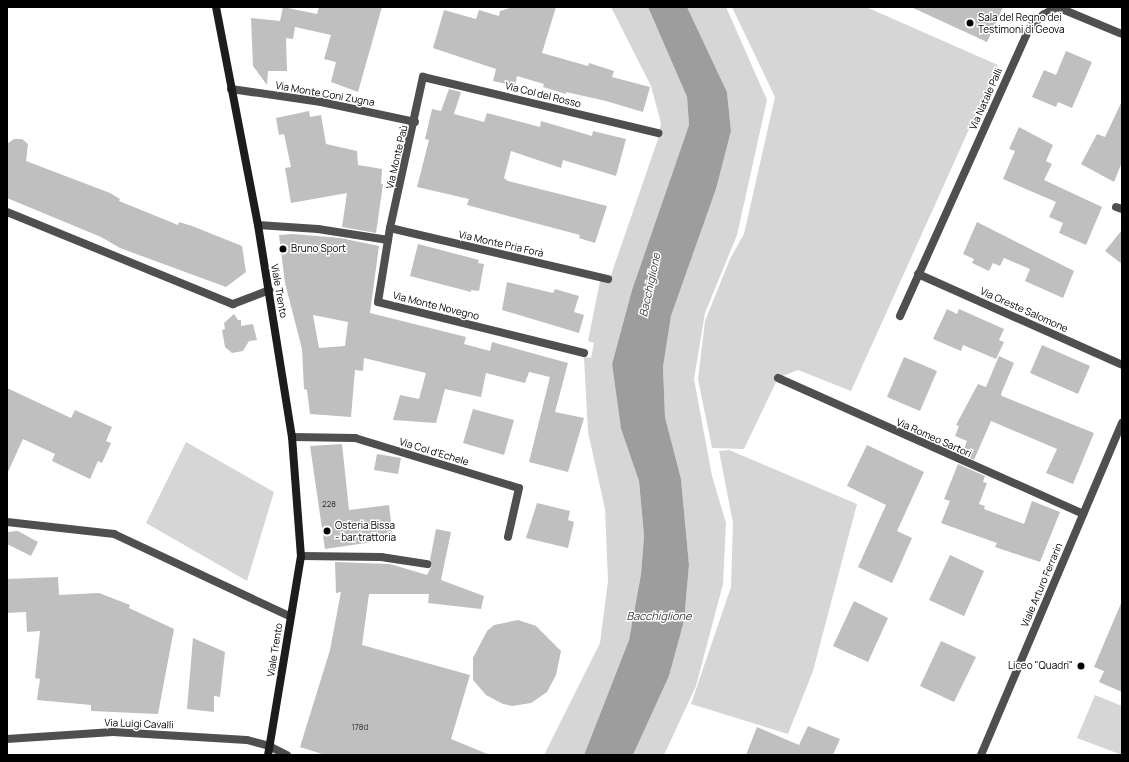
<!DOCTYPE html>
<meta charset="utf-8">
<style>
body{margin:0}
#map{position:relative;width:1129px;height:762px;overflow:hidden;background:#fff;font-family:Manrope,sans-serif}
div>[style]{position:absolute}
.green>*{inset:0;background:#d6d6d6}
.water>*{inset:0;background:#9d9d9d}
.building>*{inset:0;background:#bfbfbf}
.minor>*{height:8px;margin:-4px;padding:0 4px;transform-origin:4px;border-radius:4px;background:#4f4f4f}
.secondary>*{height:8px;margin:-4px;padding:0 4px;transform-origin:4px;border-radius:4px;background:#1c1c1c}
.dots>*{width:11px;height:11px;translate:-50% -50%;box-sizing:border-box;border:2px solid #fff;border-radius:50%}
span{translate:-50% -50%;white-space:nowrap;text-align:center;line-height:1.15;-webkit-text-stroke:3px #fff;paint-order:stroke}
.number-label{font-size:8px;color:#303030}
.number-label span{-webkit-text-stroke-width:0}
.poi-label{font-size:10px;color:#000}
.left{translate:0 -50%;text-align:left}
.right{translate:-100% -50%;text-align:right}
.street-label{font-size:10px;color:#000}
.water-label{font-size:11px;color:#3e3e3e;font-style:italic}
.frame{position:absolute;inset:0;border:8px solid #000;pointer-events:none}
</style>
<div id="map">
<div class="green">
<div style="clip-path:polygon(611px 7px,648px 7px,687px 97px,689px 125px,632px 290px,612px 364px,621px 429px,639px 481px,644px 536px,641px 574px,629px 640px,584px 755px,544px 755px,600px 643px,608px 581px,605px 509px,588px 432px,584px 357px,591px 358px,594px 343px,588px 341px,601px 276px,610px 278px,658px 139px,661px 123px,651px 86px)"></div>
<div style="clip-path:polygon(687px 7px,726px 7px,767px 100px,737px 235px,705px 313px,694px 379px,712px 476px,726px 523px,723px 584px,696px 686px,664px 755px,633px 755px,669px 676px,684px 621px,689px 565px,681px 479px,665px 417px,663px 367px,671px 316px,716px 189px,731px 131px,727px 92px)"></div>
<div style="clip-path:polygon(732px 7px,866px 7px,998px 65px,851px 391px,798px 370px,778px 378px,744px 449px,712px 448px,698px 379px,705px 321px,730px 259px,744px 234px,775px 97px)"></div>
<div style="clip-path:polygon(186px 442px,274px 492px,247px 581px,146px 523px)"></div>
<div style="clip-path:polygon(729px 450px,857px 504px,813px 671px,788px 734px,691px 704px,731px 587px,733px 523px,719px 451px)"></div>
<div style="clip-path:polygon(1095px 695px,1122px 706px,1122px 755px,1077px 738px)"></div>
</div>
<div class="water">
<div style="clip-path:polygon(648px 7px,687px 7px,727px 92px,731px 131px,716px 189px,671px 316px,663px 367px,665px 417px,681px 479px,689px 565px,684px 621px,669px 676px,633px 755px,584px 755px,629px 640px,641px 574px,644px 536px,639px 481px,621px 429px,612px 364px,632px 290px,689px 125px,687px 97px)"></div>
</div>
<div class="building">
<div style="clip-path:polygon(283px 7px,317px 14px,319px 7px,382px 7px,358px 92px,331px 82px,336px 62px,324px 59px,331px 35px,295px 27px,293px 39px,286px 38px,287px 71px,268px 71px,267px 85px,253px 66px,251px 18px,280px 21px)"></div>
<div style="clip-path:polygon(513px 7px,556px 7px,542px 53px,588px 66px,589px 63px,614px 71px,612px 77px,650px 87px,643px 112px,606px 101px,566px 92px,566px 94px,543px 87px,544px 84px,517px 76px,515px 86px,493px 81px,496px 69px,433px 48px,444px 10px,476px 19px,479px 10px,499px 16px,500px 11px)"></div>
<div style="clip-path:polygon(911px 7px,1003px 7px,987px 42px)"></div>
<div style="clip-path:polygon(1066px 51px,1092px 62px,1072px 108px,1058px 102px,1056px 107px,1032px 97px,1044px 70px,1056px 75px)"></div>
<div style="clip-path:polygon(449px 89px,461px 92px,454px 114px,484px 122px,487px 113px,540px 127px,541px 121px,592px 136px,593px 131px,626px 139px,616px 176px,563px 160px,561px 168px,511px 151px,504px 178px,508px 181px,607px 206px,595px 243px,579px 238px,580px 235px,467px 205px,469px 199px,417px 187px,429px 140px,425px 139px,432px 109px,441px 111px)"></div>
<div style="clip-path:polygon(1122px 101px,1122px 162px,1114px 182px,1081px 164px,1097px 134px,1105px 137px)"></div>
<div style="clip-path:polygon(309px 111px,310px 117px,321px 115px,326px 144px,357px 151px,358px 165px,382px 169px,381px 184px,383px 184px,376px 233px,342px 227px,347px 193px,291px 203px,285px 168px,291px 167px,284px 134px,279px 135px,276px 118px)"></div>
<div style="clip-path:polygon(1019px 127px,1053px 145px,1046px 161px,1052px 164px,1044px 180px,1102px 207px,1086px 245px,1059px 233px,1063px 223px,1049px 217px,1056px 202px,1003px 179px,1015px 151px,1009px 149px)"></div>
<div style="clip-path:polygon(14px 139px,22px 139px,28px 144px,26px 161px,110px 193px,120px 199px,119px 201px,178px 225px,179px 222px,192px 226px,242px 246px,246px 272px,226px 287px,120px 248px,101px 237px,7px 198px,7px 144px)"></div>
<div style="clip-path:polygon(977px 222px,1074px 271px,1063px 298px,1025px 281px,1030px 269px,1004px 258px,1000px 266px,993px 263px,989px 271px,972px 263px,974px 259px,963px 254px)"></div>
<div style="clip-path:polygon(1122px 230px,1122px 264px,1105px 251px)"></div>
<div style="clip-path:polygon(evenodd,293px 234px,340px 238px,379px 246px,370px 313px,466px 337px,464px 344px,490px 351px,492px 342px,568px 363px,555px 412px,584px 418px,568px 472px,529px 462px,550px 377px,529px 372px,525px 383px,486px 373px,481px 397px,445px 389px,436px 423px,393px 420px,400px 395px,419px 399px,426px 373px,364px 358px,363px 371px,355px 370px,351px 417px,310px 414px,307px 390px,304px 389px,302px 349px,285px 283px,279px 235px,293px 234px,313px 315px,348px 322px,345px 346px,319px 348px,313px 315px)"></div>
<div style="clip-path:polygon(418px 244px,479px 260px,478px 263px,484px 264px,479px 291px,471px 290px,471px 292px,410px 276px)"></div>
<div style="clip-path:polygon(507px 282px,553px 293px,555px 289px,579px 296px,574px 312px,584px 315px,579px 333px,502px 310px)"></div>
<div style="clip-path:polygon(947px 309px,957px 314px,959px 309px,1004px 329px,999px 340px,1004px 342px,996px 359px,963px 345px,961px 351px,933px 339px)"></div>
<div style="clip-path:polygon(234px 314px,238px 320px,241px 320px,241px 326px,253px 324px,257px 340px,249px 341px,243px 351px,232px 353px,225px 347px,222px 330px,225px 329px,224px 323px)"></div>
<div style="clip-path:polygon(1042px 345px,1090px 366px,1078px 394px,1030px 373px)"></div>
<div style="clip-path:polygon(999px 356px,1014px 363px,1001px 394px,1002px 396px,1094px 433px,1073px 484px,1046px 473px,1057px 449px,991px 421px,974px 460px,962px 454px,967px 441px,955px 436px,959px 426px,956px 425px,978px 384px,986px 387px)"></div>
<div style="clip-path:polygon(904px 357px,937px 371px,920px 411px,887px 397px)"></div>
<div style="clip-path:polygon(7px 388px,71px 418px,75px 410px,112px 427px,106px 441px,111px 443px,102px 463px,98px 461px,90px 479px,52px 461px,55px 454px,23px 439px,7px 474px)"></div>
<div style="clip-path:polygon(473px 409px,514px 420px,504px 455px,463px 443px)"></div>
<div style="clip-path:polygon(342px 444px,349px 510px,389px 505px,393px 539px,325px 549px,310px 446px)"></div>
<div style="clip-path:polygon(867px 445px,924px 472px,897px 531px,912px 538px,892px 583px,858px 567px,886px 505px,847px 486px)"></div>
<div style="clip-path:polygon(377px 454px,401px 458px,398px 474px,374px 470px)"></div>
<div style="clip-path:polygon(958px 464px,985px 476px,983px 482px,987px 483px,979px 504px,985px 506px,984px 509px,1024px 524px,1032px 501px,1060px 512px,1040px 562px,995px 547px,997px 543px,941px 523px,950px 501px,944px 499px)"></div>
<div style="clip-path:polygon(537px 503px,570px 511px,568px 520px,574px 522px,568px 548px,526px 538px)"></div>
<div style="clip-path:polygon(436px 529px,451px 532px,441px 580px,484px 596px,481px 609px,428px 603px,429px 594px,369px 594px,362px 645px,470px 675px,451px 739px,490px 755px,325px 755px,300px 747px,330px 650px,341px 592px,336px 593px,335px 562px,390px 564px,427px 575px,432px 565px,430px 560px)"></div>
<div style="clip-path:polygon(18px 531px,38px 542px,31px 556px,7px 544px,7px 532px)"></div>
<div style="clip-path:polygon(950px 555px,984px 571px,964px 616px,929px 600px)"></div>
<div style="clip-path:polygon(58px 577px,59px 595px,99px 593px,130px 605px,129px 608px,174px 629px,158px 714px,91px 711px,91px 705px,37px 700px,40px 679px,35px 678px,40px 631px,27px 632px,26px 612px,7px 613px,7px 579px)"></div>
<div style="clip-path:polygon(854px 601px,888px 618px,868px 662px,833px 646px)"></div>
<div style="clip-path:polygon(1122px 601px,1122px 692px,1099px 682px,1104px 671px,1094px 667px)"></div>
<div style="clip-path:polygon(518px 620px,536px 626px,561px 651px,556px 675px,547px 692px,531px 703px,512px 706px,503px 704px,486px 695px,473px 680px,473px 658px,487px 631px,494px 625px)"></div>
<div style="clip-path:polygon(193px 638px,225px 652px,220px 697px,214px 696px,214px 712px,187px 709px)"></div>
<div style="clip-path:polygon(941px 641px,976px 657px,954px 702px,920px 686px)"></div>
<div style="clip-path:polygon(808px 726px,840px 739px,833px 755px,746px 755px,757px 727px,799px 745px)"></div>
</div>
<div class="minor">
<div style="left:231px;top:89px;width:91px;rotate:8.2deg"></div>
<div style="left:321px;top:102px;width:96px;rotate:12deg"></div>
<div style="left:1116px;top:207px;width:6px;rotate:18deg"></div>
<div style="left:7px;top:212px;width:244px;rotate:22.2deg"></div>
<div style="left:233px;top:304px;width:39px;rotate:-21deg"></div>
<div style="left:258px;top:225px;width:60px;rotate:3.8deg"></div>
<div style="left:318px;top:229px;width:71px;rotate:8.9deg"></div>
<div style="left:390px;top:228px;width:224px;rotate:13.2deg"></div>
<div style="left:918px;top:274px;width:223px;rotate:24deg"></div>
<div style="left:900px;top:316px;width:315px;rotate:-65.8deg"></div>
<div style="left:1029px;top:29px;width:20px;rotate:-45deg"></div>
<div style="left:1043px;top:15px;width:16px;rotate:-30deg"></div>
<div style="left:1057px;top:7px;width:70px;rotate:22.6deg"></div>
<div style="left:584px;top:353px;width:212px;rotate:-166.1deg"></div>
<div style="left:378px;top:302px;width:75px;rotate:-80.8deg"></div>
<div style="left:390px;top:228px;width:155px;rotate:-77.7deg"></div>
<div style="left:423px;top:77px;width:242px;rotate:13.4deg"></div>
<div style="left:778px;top:378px;width:334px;rotate:24deg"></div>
<div style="left:292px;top:437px;width:63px;rotate:0.9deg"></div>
<div style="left:355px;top:438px;width:171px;rotate:17deg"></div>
<div style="left:519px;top:488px;width:50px;rotate:102.7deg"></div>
<div style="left:7px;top:522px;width:108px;rotate:6.4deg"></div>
<div style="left:114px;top:534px;width:195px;rotate:25.1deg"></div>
<div style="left:301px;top:556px;width:80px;rotate:0.7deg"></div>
<div style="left:381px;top:557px;width:47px;rotate:8.7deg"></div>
<div style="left:7px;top:739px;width:106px;rotate:-3.8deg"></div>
<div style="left:113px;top:732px;width:134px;rotate:3.4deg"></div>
<div style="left:247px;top:740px;width:23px;rotate:15deg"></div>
<div style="left:269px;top:746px;width:20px;rotate:27deg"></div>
<div style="left:981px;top:755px;width:361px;rotate:-67deg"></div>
</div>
<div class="secondary">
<div style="left:216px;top:7px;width:222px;rotate:79.1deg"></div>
<div style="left:258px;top:225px;width:215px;rotate:80.9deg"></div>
<div style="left:292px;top:437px;width:119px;rotate:85.7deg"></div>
<div style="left:301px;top:556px;width:202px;rotate:99.4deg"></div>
</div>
<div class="dots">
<div style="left:970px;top:23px;background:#000"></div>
<div style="left:283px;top:249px;background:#000"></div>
<div style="left:327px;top:531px;background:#000"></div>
<div style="left:1081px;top:666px;background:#000"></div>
</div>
<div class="number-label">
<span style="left:329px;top:504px">228</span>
<span style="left:360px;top:727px">178d</span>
</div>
<div class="poi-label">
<span class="left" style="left:978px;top:23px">Sala del Regno dei<br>Testimoni di Geova</span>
<span class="left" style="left:291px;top:249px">Bruno Sport</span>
<span class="left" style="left:335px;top:531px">Osteria Bissa<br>- bar trattoria</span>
<span class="right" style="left:1073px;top:666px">Liceo "Quadri"</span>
</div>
<div class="street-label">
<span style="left:325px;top:94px;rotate:10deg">Via Monte Coni Zugna</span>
<span style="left:543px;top:95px;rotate:14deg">Via Col del Rosso</span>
<span style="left:986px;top:99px;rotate:-66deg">Via Natale Palli</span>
<span style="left:397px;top:157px;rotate:-77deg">Via Monte Paù</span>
<span style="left:501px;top:244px;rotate:13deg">Via Monte Pria Forà</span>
<span style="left:279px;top:291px;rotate:80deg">Viale Trento</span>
<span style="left:436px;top:306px;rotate:14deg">Via Monte Novegno</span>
<span style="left:1024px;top:310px;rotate:24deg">Via Oreste Salomone</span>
<span style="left:934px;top:438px;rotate:24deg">Via Romeo Sartori</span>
<span style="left:434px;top:452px;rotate:17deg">Via Col d'Echele</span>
<span style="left:1042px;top:585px;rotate:-67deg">Viale Arturo Ferrarin</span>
<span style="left:275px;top:650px;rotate:-81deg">Viale Trento</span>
<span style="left:139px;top:724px;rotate:2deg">Via Luigi Cavalli</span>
</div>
<div class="water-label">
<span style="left:650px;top:285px;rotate:-78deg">Bacchiglione</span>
<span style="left:659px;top:616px">Bacchiglione</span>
</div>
<div class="frame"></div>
</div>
